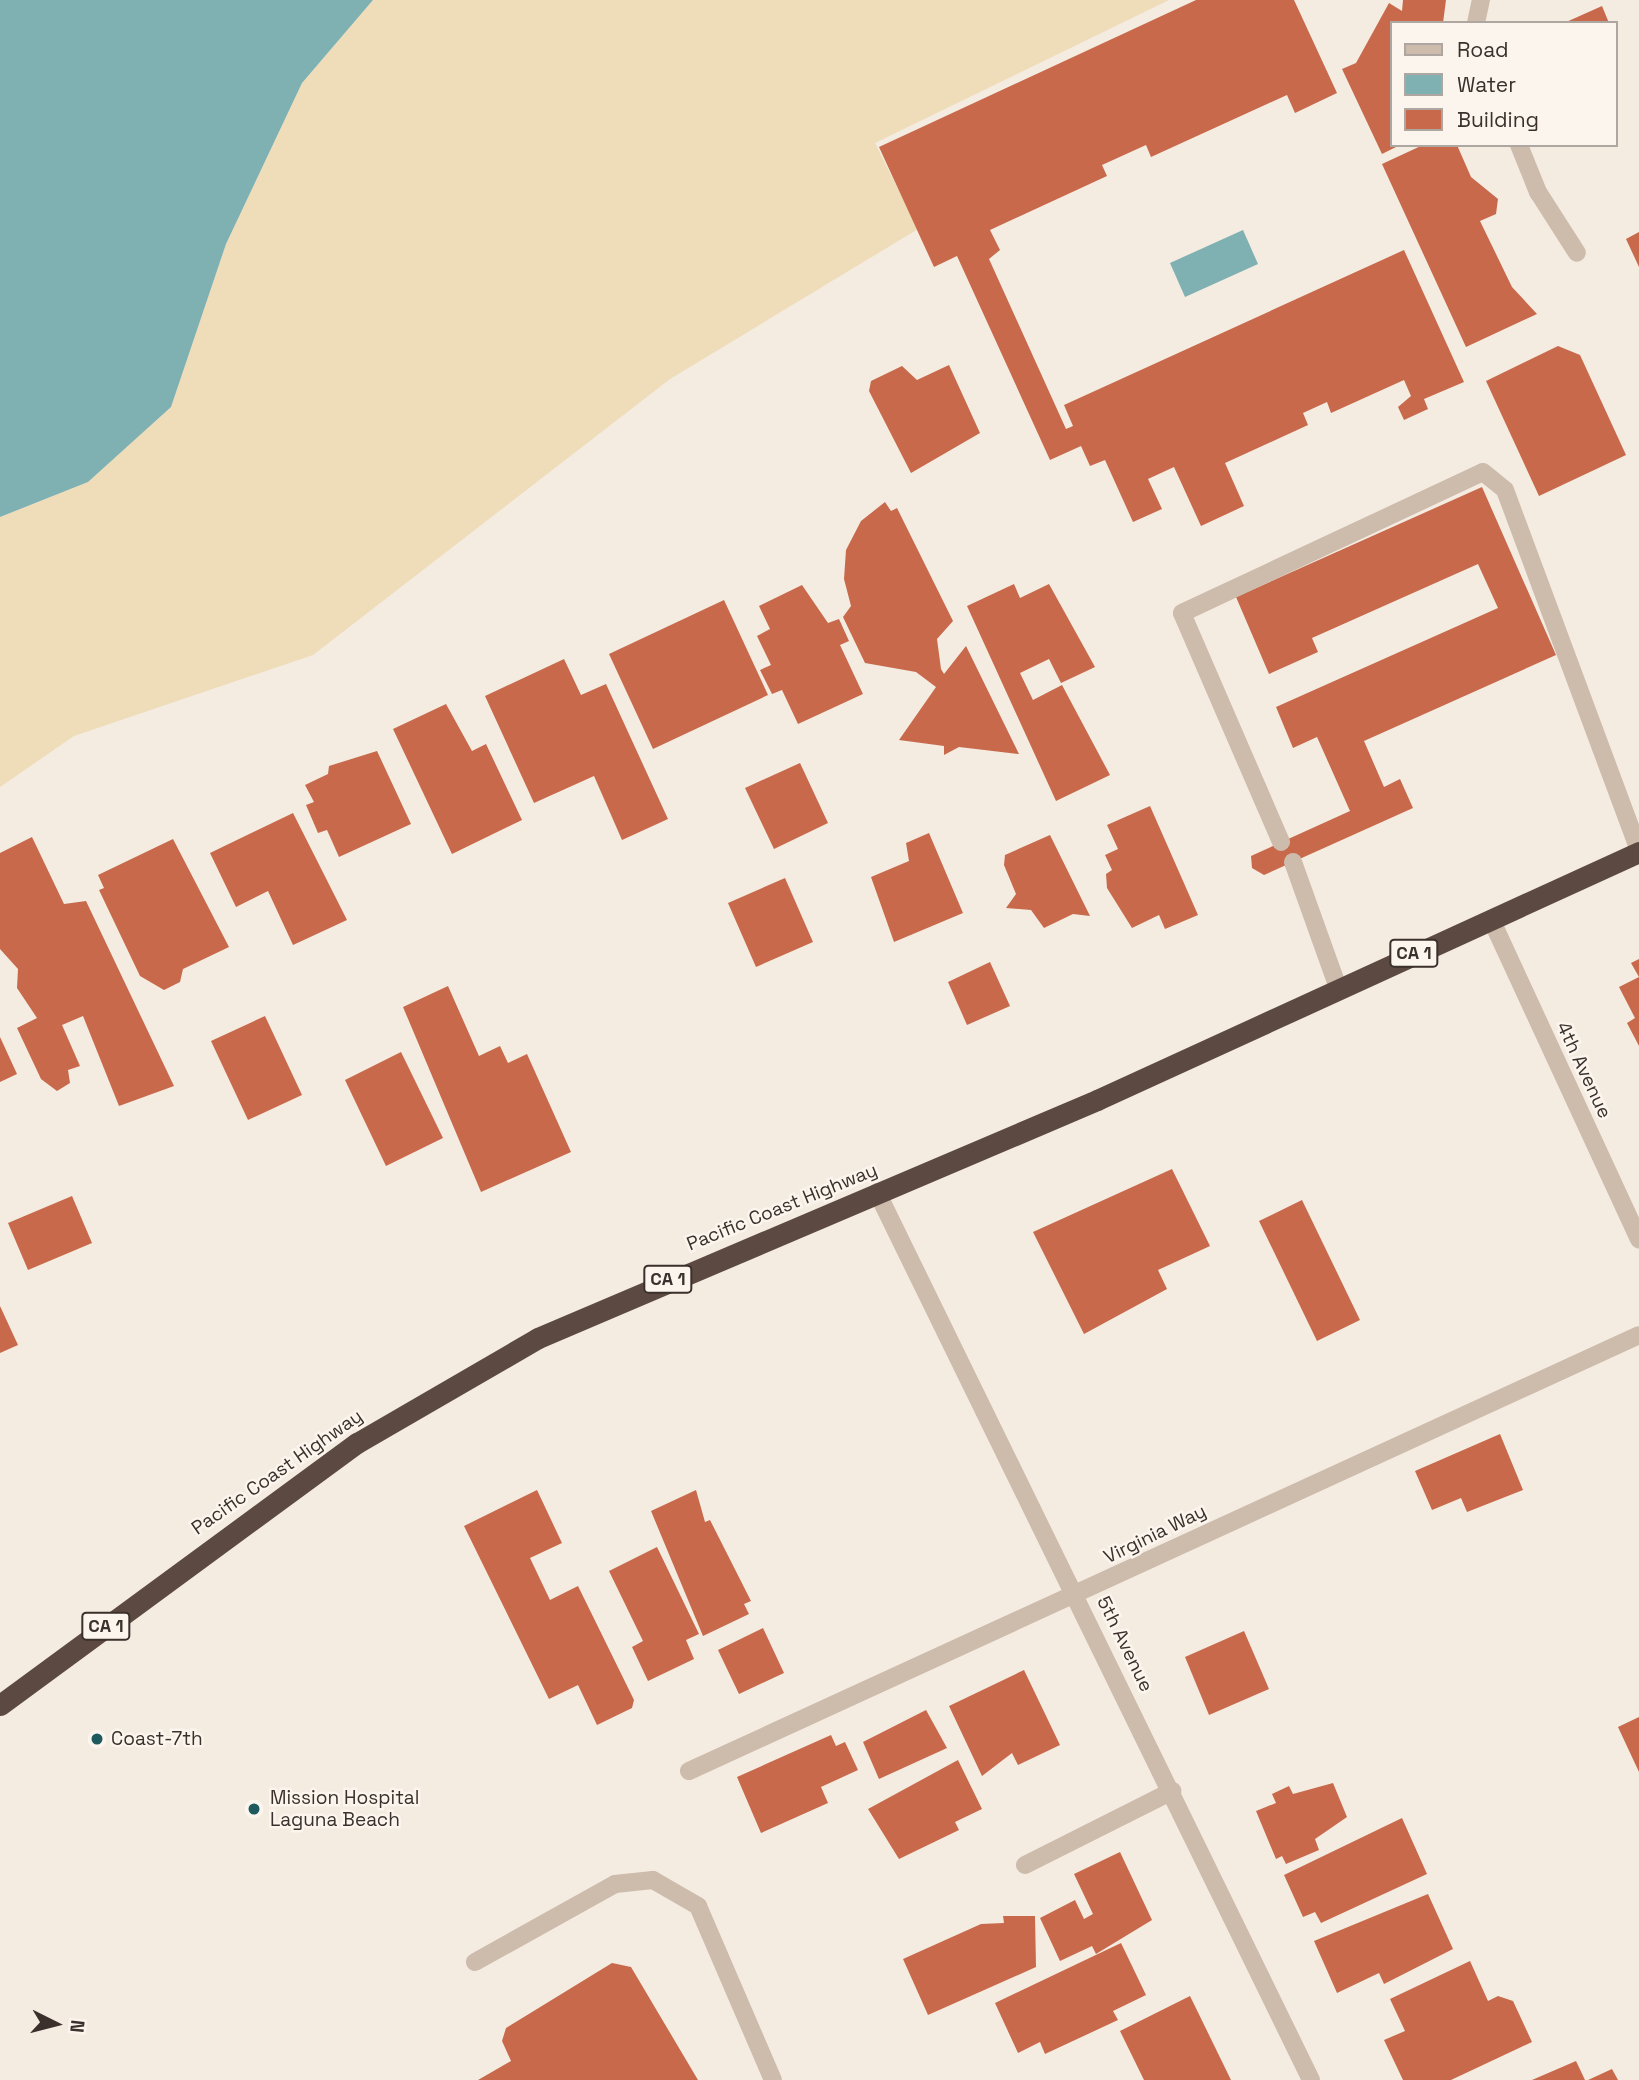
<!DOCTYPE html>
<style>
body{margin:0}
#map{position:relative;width:1639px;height:2080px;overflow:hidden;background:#f4ebe1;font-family:"Space Grotesk",sans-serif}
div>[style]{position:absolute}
.sand>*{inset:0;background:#efdcb8}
.water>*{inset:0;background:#7fb0b2}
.building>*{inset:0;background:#c8694b}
.lane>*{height:18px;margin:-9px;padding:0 9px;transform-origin:9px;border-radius:9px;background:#cdbbac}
.street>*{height:18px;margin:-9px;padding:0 9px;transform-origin:9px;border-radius:9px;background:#cdbbac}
.highway>*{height:21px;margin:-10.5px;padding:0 10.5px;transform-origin:10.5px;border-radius:10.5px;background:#5c4a42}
.dots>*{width:19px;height:19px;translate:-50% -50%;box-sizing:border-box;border:4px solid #fbf5ee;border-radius:50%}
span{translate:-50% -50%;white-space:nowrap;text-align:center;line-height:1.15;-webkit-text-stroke:5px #fbf5ee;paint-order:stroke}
.shield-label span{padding:2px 5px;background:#fbf5ee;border:2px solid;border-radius:5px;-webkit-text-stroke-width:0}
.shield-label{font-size:18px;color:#3b302b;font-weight:700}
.street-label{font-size:19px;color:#3b302b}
.poi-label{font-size:19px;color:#3b302b}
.left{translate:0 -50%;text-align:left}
.legend{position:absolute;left:1390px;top:21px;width:228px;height:126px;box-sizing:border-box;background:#fbf5ee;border:2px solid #aea6a0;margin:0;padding:9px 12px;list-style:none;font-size:21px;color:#3b302b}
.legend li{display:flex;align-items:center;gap:14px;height:35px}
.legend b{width:35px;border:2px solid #aea6a0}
.north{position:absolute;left:21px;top:1989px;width:70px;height:70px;-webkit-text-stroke:5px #fbf5ee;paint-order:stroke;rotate:96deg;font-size:19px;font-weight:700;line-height:28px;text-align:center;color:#3b302b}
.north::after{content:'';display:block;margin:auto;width:24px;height:32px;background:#3b302b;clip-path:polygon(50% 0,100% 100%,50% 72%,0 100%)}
</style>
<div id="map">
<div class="sand">
<div style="clip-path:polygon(373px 0,1169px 0,875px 143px,918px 229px,670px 379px,313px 655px,74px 736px,0 787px,0 517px,88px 482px,171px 407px,226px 244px,302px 83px)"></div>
</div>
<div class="water">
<div style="clip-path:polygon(0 0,373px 0,302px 83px,226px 244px,171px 407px,88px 482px,0 517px)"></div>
<div style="clip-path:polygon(1243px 230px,1258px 264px,1185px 297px,1170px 263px)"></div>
</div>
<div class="building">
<div style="clip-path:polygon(1196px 0,1294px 0,1337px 93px,1295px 113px,1287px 95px,1151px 157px,1146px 145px,1102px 165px,1107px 176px,990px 230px,1000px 250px,989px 259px,1066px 429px,1073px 426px,1064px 405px,1404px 250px,1464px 382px,1424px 399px,1428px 409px,1404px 420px,1398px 407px,1411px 396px,1404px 380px,1331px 413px,1327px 402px,1303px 413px,1308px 425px,1225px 463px,1244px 506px,1201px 526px,1174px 467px,1148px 479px,1162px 509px,1133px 522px,1105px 460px,1090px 466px,1081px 446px,1050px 460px,957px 256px,934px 267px,879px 147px)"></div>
<div style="clip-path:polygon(1403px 0,1446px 0,1443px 23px,1392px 23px,1392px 145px,1400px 145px,1382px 154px,1342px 69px,1356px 63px,1389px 3px,1402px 11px)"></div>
<div style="clip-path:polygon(1602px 6px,1609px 23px,1564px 23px)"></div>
<div style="clip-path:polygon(1423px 145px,1457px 145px,1471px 177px,1498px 199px,1496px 214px,1480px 221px,1512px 287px,1537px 314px,1466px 347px,1382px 164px)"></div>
<div style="clip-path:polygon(1639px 232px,1639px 267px,1626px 239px)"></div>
<div style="clip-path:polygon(1558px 346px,1580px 355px,1626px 455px,1539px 496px,1486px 381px)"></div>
<div style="clip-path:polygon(949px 365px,980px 433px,911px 473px,869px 391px,871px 381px,902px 366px,917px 380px)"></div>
<div style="clip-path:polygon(1482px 487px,1556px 655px,1364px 741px,1384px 787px,1400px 779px,1413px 808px,1264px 875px,1252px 868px,1251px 856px,1350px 811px,1317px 737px,1293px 748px,1276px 707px,1498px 608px,1478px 564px,1312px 638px,1318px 652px,1269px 674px,1236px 597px)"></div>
<div style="clip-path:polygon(885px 502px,891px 511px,897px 508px,953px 621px,937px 639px,941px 669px,944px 674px,966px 646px,1019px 754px,959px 747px,944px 755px,944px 746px,899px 740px,936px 687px,916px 672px,865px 663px,843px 617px,851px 606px,844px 579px,846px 550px,861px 521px)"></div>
<div style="clip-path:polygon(1014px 584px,1020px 598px,1049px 584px,1095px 667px,1061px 683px,1049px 659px,1020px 673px,1033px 700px,1062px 685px,1110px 775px,1056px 801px,967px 606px)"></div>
<div style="clip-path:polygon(802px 585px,828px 623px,839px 619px,849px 641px,840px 645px,863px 694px,798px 724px,782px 690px,772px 694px,760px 670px,771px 665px,757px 636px,770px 629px,759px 606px)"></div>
<div style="clip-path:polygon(724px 600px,768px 695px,653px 749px,609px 654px)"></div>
<div style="clip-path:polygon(564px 659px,581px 695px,606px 684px,668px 819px,622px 840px,594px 776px,534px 803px,485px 696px)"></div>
<div style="clip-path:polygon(446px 704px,472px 751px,486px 744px,522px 820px,452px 854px,393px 729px)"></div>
<div style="clip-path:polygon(377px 751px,411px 824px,339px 857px,327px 830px,318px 833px,306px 805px,314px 802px,305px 785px,328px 774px,329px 766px)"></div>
<div style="clip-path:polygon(800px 763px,828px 823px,774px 849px,745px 788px)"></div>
<div style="clip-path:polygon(1150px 806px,1198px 915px,1165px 929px,1159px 915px,1132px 928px,1107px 888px,1106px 874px,1112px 870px,1105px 855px,1118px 849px,1107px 825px)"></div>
<div style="clip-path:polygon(293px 813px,347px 920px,293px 945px,268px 891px,236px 907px,210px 853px)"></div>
<div style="clip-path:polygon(929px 833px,963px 913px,894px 942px,871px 877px,909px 861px,906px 843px)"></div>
<div style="clip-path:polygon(1050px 835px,1090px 916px,1073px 914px,1044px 928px,1031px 910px,1006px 908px,1016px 894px,1004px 865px,1005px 855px)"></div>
<div style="clip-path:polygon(32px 837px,64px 904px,86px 901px,174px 1086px,119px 1106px,83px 1016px,62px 1025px,80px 1066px,68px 1070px,70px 1083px,57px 1091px,41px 1079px,17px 1028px,37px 1018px,17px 988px,18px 969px,0 949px,0 853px)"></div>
<div style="clip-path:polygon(173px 839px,229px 947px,183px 969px,180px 982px,164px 990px,140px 976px,99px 890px,104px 888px,98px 875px)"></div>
<div style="clip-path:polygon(785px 878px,813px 942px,756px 967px,728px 903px)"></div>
<div style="clip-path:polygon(1639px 959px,1639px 1046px,1627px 1023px,1635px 1018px,1619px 987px,1639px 977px,1631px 963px)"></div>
<div style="clip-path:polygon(990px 962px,1010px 1006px,967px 1025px,948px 982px)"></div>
<div style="clip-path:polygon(448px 986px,479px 1056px,500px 1046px,508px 1063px,527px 1054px,571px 1152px,481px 1192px,403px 1007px)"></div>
<div style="clip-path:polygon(265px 1016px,302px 1095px,248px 1120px,211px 1041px)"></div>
<div style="clip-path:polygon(0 1037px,17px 1074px,0 1082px)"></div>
<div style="clip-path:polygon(401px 1052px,443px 1138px,386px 1166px,345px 1080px)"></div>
<div style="clip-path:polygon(1172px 1169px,1210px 1246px,1158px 1270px,1167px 1289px,1084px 1334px,1033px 1232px)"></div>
<div style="clip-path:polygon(72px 1196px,92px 1243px,28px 1270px,8px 1223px)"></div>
<div style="clip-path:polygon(1302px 1200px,1360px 1320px,1317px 1341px,1259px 1221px)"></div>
<div style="clip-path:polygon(0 1306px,18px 1345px,0 1353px)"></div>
<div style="clip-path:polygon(1500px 1434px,1523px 1490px,1467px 1512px,1461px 1498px,1432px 1510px,1415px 1471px)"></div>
<div style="clip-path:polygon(537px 1490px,562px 1543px,530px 1558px,550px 1600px,578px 1586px,634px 1700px,632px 1708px,597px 1725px,578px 1685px,549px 1699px,464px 1526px)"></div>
<div style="clip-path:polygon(696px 1490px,705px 1522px,710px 1520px,751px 1601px,744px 1604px,749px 1614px,703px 1636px,651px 1511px)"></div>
<div style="clip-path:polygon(657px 1547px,699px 1634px,686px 1640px,694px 1659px,648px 1681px,632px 1647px,643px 1641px,609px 1571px)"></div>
<div style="clip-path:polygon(763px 1628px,784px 1673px,739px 1694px,718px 1650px)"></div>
<div style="clip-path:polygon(1244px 1631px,1269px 1689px,1209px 1715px,1185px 1657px)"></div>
<div style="clip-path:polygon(1024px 1670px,1060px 1745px,1018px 1765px,1012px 1753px,982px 1776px,949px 1706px)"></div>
<div style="clip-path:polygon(926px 1710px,947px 1748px,879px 1779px,863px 1742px)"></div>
<div style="clip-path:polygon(1639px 1717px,1639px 1772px,1618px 1727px)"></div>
<div style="clip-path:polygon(831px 1735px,836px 1746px,845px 1742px,858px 1770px,821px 1787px,828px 1803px,761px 1833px,737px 1777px)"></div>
<div style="clip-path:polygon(958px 1760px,982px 1809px,955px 1822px,959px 1830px,899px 1859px,868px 1809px)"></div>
<div style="clip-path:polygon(1333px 1783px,1347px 1817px,1315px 1839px,1319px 1850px,1286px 1864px,1282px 1856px,1276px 1859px,1256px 1811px,1276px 1803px,1272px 1794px,1289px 1786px,1293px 1794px)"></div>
<div style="clip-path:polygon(1402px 1818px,1427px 1874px,1321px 1923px,1315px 1912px,1303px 1917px,1284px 1875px)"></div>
<div style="clip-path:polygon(1120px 1852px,1152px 1920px,1096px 1954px,1092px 1946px,1060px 1961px,1040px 1918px,1075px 1900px,1084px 1919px,1093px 1914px,1074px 1874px)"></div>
<div style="clip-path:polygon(1428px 1894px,1453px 1949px,1384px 1984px,1379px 1973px,1337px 1993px,1314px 1941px)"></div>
<div style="clip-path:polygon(1003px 1916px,1035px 1916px,1036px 1967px,928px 2015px,903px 1959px,981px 1924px,1004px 1923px)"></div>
<div style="clip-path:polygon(1121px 1943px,1146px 1995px,1113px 2011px,1118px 2020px,1045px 2054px,1040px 2042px,1018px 2053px,995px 2003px)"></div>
<div style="clip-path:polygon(1470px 1961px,1488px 2001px,1498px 1996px,1513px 2001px,1532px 2042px,1451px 2080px,1403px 2080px,1384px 2040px,1405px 2031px,1390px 1999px)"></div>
<div style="clip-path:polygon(612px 1963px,631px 1967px,698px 2080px,478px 2080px,511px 2061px,502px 2041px,506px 2028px)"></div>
<div style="clip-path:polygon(1190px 1996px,1231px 2080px,1144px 2080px,1120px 2031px)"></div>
<div style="clip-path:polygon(1576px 2061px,1585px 2080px,1532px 2080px)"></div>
<div style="clip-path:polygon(1612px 2069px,1618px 2080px,1588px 2080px)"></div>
</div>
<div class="lane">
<div style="left:1281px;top:842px;width:249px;rotate:-113.4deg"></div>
<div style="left:1182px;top:613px;width:332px;rotate:-25.1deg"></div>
<div style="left:1483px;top:472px;width:28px;rotate:39deg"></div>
<div style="left:1505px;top:490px;width:385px;rotate:69.6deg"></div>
<div style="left:1293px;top:862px;width:134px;rotate:70.3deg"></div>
<div style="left:475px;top:1962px;width:160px;rotate:-29.1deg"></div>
<div style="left:615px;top:1884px;width:38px;rotate:-6deg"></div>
<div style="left:653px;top:1880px;width:52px;rotate:30deg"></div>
<div style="left:698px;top:1906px;width:189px;rotate:66.7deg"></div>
</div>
<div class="street">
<div style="left:1476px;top:23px;width:24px;rotate:-78deg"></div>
<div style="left:1519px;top:145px;width:51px;rotate:68deg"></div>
<div style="left:1538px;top:192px;width:72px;rotate:57.4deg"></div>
<div style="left:1491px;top:919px;width:353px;rotate:65.2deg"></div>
<div style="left:877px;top:1192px;width:988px;rotate:63.95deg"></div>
<div style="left:689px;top:1771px;width:1045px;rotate:-24.65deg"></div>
<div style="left:1025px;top:1865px;width:165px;rotate:-26.7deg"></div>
</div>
<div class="highway">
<div style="left:0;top:1705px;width:443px;rotate:-36.3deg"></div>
<div style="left:357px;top:1443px;width:209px;rotate:-30.1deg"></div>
<div style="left:538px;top:1338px;width:608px;rotate:-23.06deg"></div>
<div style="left:1097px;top:1100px;width:596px;rotate:-24.59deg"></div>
</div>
<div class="dots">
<div style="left:97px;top:1739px;background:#1f5a5e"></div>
<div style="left:254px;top:1809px;background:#1f5a5e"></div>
</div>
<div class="shield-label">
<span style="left:1414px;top:953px">CA 1</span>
<span style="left:668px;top:1279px">CA 1</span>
<span style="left:106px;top:1626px">CA 1</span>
</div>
<div class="street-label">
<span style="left:1584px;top:1070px;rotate:65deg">4th Avenue</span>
<span style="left:782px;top:1207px;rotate:-22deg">Pacific Coast Highway</span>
<span style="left:277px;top:1472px;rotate:-35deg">Pacific Coast Highway</span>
<span style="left:1155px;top:1534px;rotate:-26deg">Virginia Way</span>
<span style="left:1125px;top:1644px;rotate:64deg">5th Avenue</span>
</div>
<div class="poi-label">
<span class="left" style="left:111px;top:1739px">Coast-7th</span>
<span class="left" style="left:270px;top:1809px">Mission Hospital<br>Laguna Beach</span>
</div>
<ul class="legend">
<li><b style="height:9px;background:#cdbbac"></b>Road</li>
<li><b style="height:19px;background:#7fb0b2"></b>Water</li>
<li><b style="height:19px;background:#c8694b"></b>Building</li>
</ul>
<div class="north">N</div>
</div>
